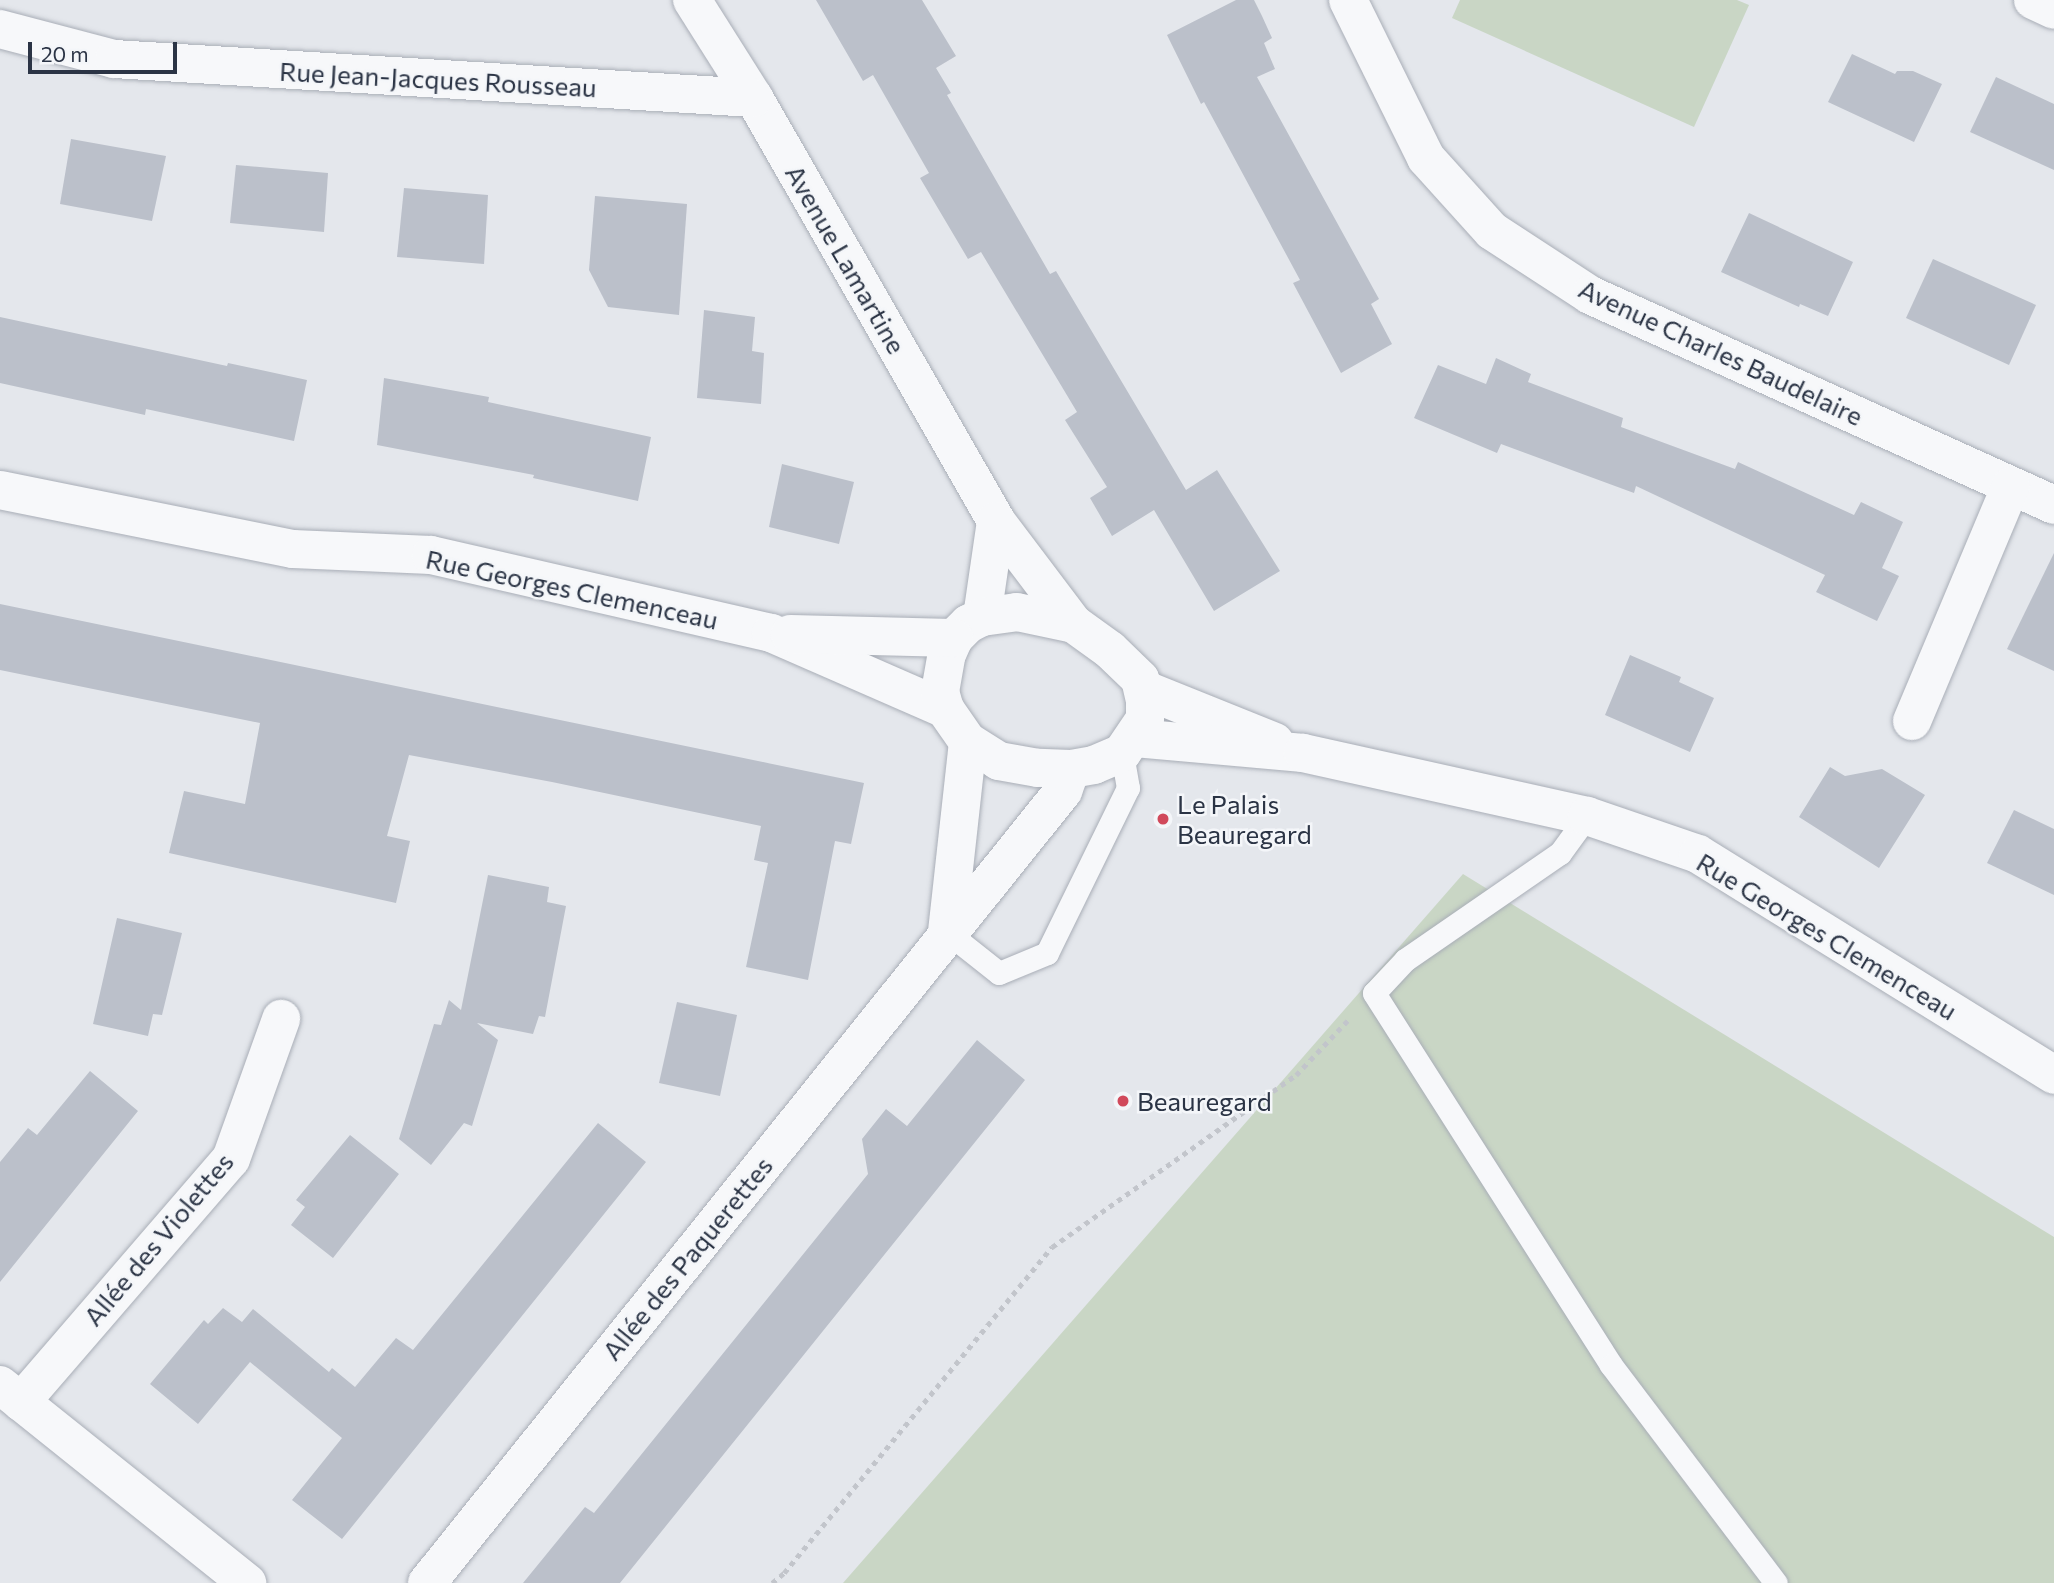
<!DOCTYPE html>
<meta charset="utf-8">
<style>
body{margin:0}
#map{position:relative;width:2054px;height:1583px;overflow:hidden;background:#e4e7ec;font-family:Commissioner,sans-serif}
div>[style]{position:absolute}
.green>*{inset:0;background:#c9d6c5}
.building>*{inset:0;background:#bbc0ca}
.path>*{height:4.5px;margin-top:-2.25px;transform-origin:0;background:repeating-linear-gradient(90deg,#c2c5cb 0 5px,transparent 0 10px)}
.roads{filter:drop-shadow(0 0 2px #a9aeb7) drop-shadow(0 0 2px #a9aeb7)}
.service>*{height:23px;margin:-11.5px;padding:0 11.5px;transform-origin:11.5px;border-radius:11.5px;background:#f7f8fa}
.minor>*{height:38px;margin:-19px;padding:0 19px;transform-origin:19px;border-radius:19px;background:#f7f8fa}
.tertiary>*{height:38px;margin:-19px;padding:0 19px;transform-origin:19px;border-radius:19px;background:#f7f8fa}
.dots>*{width:19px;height:19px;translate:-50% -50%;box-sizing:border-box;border:4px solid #f4f6f9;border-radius:50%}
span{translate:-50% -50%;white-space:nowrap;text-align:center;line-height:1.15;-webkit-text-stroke:5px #f4f6f9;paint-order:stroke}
.street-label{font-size:26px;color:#2b3445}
.poi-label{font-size:26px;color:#2b3445}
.left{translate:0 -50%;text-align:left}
.scale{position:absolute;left:28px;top:42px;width:149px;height:32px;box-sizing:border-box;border:4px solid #2b3445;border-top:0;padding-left:9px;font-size:21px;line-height:24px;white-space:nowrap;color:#2b3445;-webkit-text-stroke:5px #f4f6f9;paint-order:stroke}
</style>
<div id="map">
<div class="green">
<div style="clip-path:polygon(1460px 0,1737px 0,1749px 5px,1694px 127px,1452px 18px)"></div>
<div style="clip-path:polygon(1463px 874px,2054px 1237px,2054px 1583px,843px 1583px)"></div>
</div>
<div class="building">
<div style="clip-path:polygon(816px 0,922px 0,956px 56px,936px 68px,951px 93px,947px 95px,1050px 274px,1056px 271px,1186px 490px,1217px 470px,1280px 571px,1214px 611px,1154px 510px,1112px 536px,1090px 498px,1107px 487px,1065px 420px,1077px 412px,981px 252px,968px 259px,920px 178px,929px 173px,873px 75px,863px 81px)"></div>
<div style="clip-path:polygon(1236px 0,1254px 0,1262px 16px,1272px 38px,1264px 43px,1275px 69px,1257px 77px,1379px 299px,1371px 304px,1392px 344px,1341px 373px,1293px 283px,1300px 280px,1204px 102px,1201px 104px,1167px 35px)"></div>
<div style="clip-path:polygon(1852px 54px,1895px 74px,1897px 71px,1913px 71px,1942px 84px,1914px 142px,1828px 102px)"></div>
<div style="clip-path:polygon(1996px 77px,2054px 104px,2054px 170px,1970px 132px)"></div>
<div style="clip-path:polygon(71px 139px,166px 156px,152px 221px,60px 204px)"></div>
<div style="clip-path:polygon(236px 165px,328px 173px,324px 232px,230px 223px)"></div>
<div style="clip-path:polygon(404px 188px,488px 195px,484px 264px,397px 257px)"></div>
<div style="clip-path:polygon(595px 196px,687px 204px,679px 315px,608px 307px,589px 270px)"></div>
<div style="clip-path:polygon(1749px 213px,1853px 262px,1828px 316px,1800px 304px,1799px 307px,1721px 272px)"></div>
<div style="clip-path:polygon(1933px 259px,2036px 305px,2009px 365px,1906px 318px)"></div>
<div style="clip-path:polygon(704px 310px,755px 317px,752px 351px,764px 353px,761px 404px,697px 398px)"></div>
<div style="clip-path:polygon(0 317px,227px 366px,228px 363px,307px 380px,294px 441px,146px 409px,145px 415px,0 383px)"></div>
<div style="clip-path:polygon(1496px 358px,1531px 374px,1528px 382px,1623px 418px,1621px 427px,1735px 469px,1738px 462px,1854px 515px,1861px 502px,1903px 522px,1882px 568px,1899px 576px,1877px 621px,1816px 592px,1825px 575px,1636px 486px,1634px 493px,1501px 444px,1497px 453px,1414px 418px,1438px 365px,1486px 384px)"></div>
<div style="clip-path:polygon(384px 378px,489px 397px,488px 402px,651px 437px,638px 501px,533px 478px,534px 475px,377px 445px)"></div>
<div style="clip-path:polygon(782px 464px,854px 482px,839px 544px,769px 527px)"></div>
<div style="clip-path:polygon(2054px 553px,2054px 671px,2007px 649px)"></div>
<div style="clip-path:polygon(0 604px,864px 783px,851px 844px,835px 841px,808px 980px,746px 967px,768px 863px,754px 860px,761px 826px,552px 782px,409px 755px,387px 836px,410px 841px,396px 903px,169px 853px,184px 791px,245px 804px,260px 723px,0 670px)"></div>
<div style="clip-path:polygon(1630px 655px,1681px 677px,1679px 682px,1714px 698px,1690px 752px,1605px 715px)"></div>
<div style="clip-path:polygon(1830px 767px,1845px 776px,1882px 769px,1925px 795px,1879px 868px,1799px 817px)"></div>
<div style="clip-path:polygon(2014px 810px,2054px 829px,2054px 895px,1987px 863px)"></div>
<div style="clip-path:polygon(488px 875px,549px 887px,547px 902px,566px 906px,545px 1017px,539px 1016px,533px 1034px,477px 1023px,498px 1040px,472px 1126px,464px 1123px,431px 1165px,399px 1139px,434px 1024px,441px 1025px,449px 1000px,461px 1010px)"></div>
<div style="clip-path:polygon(117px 918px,182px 933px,162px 1015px,153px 1014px,148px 1036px,93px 1024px)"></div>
<div style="clip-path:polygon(677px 1002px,737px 1015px,720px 1096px,659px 1083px)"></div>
<div style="clip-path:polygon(977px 1040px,1025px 1080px,620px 1583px,523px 1583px,585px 1507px,594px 1513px,868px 1174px,862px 1139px,886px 1109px,907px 1126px)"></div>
<div style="clip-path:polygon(90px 1071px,138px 1111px,0 1282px,0 1162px,28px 1128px,37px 1135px)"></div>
<div style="clip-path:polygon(598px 1123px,646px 1162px,342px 1539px,292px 1500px,342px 1438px,250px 1362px,198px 1424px,150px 1384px,204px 1320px,208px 1324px,223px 1308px,242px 1322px,253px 1309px,329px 1372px,332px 1368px,355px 1387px,396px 1338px,413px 1350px)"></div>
<div style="clip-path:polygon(350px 1135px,399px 1174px,333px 1258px,291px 1225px,305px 1207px,296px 1200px)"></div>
</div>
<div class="path">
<div style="left:772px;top:1583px;width:16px;rotate:-40deg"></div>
<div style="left:784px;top:1573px;width:422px;rotate:-50.6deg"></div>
<div style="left:1052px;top:1247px;width:299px;rotate:-35.2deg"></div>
<div style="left:1296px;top:1075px;width:76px;rotate:-46.6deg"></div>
</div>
<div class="roads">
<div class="service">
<div style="left:1587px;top:816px;width:46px;rotate:126.1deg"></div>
<div style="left:1560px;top:853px;width:188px;rotate:145.4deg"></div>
<div style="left:1405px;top:960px;width:45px;rotate:133.2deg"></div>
<div style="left:1374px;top:993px;width:441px;rotate:57.5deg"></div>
<div style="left:1611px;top:1365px;width:273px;rotate:52.9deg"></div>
<div style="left:947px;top:932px;width:66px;rotate:38.3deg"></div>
<div style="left:999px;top:973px;width:52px;rotate:-22.6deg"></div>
<div style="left:1047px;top:953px;width:184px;rotate:-63.9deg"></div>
<div style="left:1128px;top:788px;width:36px;rotate:-100deg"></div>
</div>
<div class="minor">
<div style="left:692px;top:0;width:116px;rotate:57.7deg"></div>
<div style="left:754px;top:98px;width:487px;rotate:60.2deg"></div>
<div style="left:996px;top:521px;width:129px;rotate:52.9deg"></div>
<div style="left:1348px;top:0;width:176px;rotate:63.7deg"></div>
<div style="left:1426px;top:158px;width:98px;rotate:47.9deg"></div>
<div style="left:1492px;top:231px;width:117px;rotate:33.1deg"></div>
<div style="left:1590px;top:295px;width:509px;rotate:24.35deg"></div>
<div style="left:2033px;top:0;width:23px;rotate:25deg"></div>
<div style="left:0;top:29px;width:118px;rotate:14.7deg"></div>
<div style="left:114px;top:59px;width:641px;rotate:3.49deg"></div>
<div style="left:982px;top:617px;width:97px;rotate:-81.7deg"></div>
<div style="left:1912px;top:721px;width:255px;rotate:-67.2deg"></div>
<div style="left:947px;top:932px;width:191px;rotate:-83.7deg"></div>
<div style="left:0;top:1385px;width:317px;rotate:38.7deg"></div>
<div style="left:21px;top:1402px;width:321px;rotate:-49.2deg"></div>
<div style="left:231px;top:1159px;width:149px;rotate:-70.3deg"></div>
<div style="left:427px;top:1583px;width:1016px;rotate:-51.23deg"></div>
<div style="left:1063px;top:791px;width:23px;rotate:-70deg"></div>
</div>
<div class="tertiary">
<div style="left:0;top:490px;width:299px;rotate:11.4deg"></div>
<div style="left:293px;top:549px;width:138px;rotate:2.5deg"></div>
<div style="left:431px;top:555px;width:349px;rotate:12.9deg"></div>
<div style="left:771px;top:633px;width:190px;rotate:23.6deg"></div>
<div style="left:1017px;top:612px;width:58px;rotate:11.9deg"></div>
<div style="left:1074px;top:624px;width:44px;rotate:35.8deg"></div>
<div style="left:1110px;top:650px;width:42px;rotate:44deg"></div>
<div style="left:1140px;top:679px;width:22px;rotate:77deg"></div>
<div style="left:1145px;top:700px;width:19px;rotate:90deg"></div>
<div style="left:1145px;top:719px;width:41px;rotate:124.1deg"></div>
<div style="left:1122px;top:753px;width:30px;rotate:157deg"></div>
<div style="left:1094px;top:765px;width:23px;rotate:170deg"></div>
<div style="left:1071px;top:769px;width:33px;rotate:-178deg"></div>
<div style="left:1038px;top:768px;width:40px;rotate:-170deg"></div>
<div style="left:999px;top:761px;width:36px;rotate:-148deg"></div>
<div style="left:968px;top:742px;width:40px;rotate:-124.9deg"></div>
<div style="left:945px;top:709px;width:18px;rotate:-106deg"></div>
<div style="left:940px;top:692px;width:39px;rotate:-80deg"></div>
<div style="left:947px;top:654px;width:17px;rotate:-66deg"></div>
<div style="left:954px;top:638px;width:20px;rotate:-45deg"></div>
<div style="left:968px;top:624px;width:16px;rotate:-27deg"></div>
<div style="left:982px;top:617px;width:35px;rotate:-8deg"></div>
<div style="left:790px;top:634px;width:164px;rotate:1.4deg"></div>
<div style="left:1143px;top:689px;width:142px;rotate:21.9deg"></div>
<div style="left:1135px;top:738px;width:169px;rotate:5.1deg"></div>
<div style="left:1303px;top:753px;width:291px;rotate:12.5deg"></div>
<div style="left:1587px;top:816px;width:117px;rotate:18.9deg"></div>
<div style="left:1698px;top:854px;width:419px;rotate:31.8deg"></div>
</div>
</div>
<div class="dots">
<div style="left:1163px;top:819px;background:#d1495b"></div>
<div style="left:1123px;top:1101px;background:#d1495b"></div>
</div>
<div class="street-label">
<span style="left:438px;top:79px;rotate:3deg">Rue Jean-Jacques Rousseau</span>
<span style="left:846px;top:259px;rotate:60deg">Avenue Lamartine</span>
<span style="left:1721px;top:352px;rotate:25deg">Avenue Charles Baudelaire</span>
<span style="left:572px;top:589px;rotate:12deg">Rue Georges Clemenceau</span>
<span style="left:1827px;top:936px;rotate:31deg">Rue Georges Clemenceau</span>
<span style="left:158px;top:1239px;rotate:-50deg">Allée des Violettes</span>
<span style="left:687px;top:1258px;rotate:-51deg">Allée des Paquerettes</span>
</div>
<div class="poi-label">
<span class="left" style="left:1177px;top:819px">Le Palais<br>Beauregard</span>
<span class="left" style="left:1137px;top:1101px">Beauregard</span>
</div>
<div class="scale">20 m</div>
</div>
